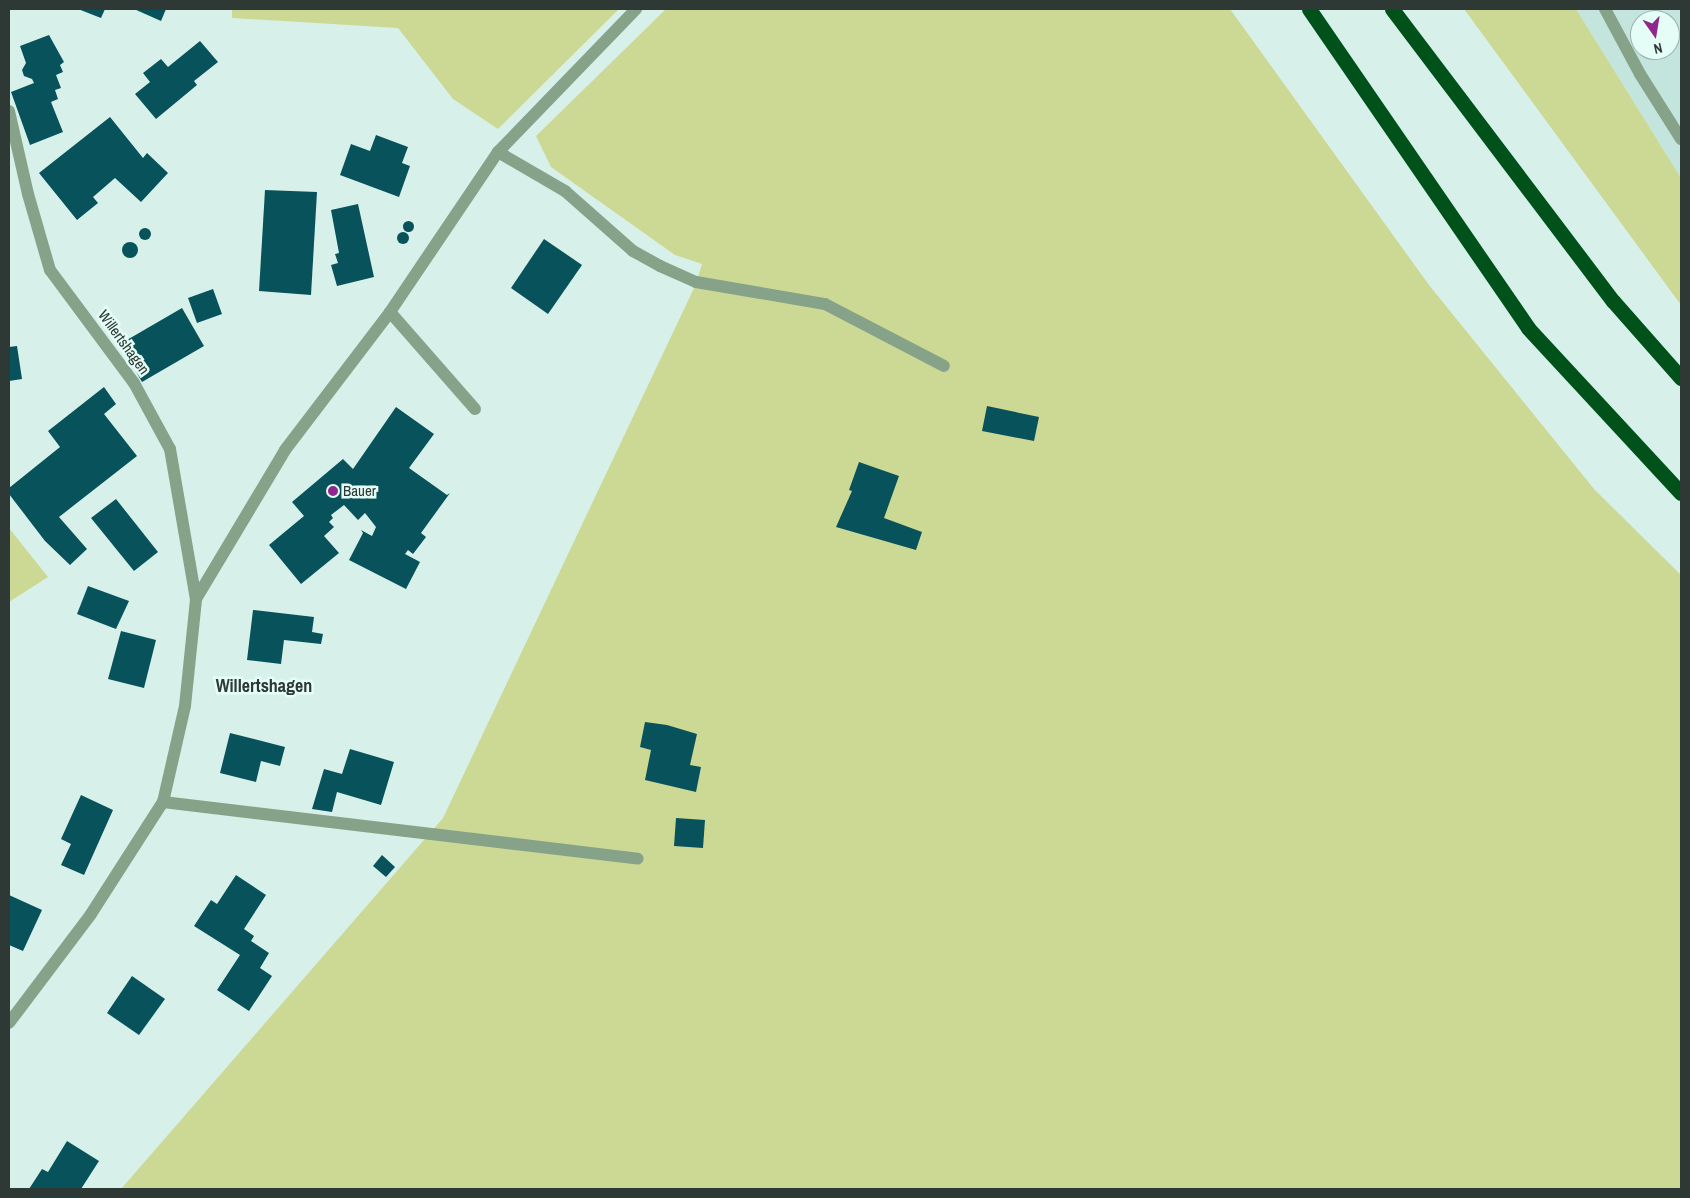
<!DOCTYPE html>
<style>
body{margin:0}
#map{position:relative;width:1690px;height:1198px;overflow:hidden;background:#d7f1ea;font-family:"Archivo Narrow",sans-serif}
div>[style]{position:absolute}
.built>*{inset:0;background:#c3e5dd}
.green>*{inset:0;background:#ccd994}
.building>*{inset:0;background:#08525b}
.round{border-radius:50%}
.lane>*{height:12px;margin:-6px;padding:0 6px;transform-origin:6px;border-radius:6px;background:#86a389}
.street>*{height:12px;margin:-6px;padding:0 6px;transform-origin:6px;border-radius:6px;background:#86a389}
.highway>*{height:15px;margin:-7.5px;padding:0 7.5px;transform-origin:7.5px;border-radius:7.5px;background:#01511b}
.dots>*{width:14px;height:14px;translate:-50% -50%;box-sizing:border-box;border:2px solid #e4fef7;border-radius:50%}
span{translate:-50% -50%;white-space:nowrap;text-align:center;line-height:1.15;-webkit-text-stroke:5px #e4fef7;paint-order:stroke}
.street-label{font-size:15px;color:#2e3835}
.poi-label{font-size:15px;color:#2e3835}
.left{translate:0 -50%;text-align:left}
.quarter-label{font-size:18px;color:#2e3835;font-weight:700}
.frame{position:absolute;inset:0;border:10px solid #2e3835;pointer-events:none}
.north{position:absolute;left:1630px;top:10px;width:50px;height:50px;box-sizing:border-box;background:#e4fef7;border:1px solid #9bafa9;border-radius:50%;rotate:167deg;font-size:14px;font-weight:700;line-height:20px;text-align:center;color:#2e3835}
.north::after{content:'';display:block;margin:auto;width:18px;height:22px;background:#8f278c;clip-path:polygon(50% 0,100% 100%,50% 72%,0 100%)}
</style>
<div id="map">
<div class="built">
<div style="clip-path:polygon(evenodd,1576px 9px,1681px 9px,1681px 178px,1576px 9px,1640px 20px,1670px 20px,1670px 50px,1640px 50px,1640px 20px)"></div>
</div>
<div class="green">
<div style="clip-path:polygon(232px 9px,619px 9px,498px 129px,453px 99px,398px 28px,232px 18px)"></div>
<div style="clip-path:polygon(666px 9px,1230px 9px,1429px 285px,1594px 489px,1681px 575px,1681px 1189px,121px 1189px,443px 818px,695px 286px,702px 264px,675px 255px,551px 167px,536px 136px)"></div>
<div style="clip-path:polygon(1464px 9px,1576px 9px,1681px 178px,1681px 305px)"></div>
<div style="clip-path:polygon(9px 528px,48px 577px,9px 602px)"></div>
</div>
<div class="building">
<div style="clip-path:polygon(78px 9px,105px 9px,101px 18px)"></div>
<div style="clip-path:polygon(134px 9px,166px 9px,161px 21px)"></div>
<div style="clip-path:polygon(49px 35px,64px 62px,60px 65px,63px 72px,56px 75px,61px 88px,55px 90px,58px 99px,51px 102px,63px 132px,30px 145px,11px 92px,34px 83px,32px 79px,24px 76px,22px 70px,26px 63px,20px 46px)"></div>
<div style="clip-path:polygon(200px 41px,218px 62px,194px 81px,197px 85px,156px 119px,135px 94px,150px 82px,143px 73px,161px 59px,168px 67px)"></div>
<div style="clip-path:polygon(110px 117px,143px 158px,147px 153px,168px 173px,141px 202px,115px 178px,93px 197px,98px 203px,77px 220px,39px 173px)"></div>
<div style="clip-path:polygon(376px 135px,408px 147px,402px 163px,410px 166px,399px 197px,340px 175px,351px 144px,370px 151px)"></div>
<div style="clip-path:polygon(265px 190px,317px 192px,311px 295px,259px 291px)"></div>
<div style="clip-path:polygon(358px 204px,374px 277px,337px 286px,331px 265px,338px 263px,335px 254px,339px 253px,331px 210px)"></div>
<div class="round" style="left:402.5px;top:220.5px;width:11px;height:11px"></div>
<div class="round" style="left:139px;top:228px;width:12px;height:12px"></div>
<div class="round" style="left:397px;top:232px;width:12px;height:12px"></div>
<div style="clip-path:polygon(544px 239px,582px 265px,548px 314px,511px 288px)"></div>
<div class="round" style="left:122px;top:242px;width:16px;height:16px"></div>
<div style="clip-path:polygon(213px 289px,222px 314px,197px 323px,188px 298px)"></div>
<div style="clip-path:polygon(182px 308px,204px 346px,142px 382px,120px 344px)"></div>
<div style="clip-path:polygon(17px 346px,22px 379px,9px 381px,9px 347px)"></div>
<div style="clip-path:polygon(104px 387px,116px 404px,104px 414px,137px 456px,59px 517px,87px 549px,70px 565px,45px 541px,9px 494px,9px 488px,60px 447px,48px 431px)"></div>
<div style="clip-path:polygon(987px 406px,1039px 417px,1034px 441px,982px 431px)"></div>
<div style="clip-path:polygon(396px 407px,434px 434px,409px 468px,447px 495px,450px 493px,421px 533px,426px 537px,413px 554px,408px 550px,405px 554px,420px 562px,406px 589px,349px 560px,363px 533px,361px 530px,372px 536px,376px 527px,365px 513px,358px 520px,344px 505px,331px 515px,333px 518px,329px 522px,334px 527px,324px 536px,339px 553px,301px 584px,269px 545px,304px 516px,292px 502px,343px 459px,353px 469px)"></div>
<div style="clip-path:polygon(859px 462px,899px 476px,884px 518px,922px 532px,916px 550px,836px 527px,852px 491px,849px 490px)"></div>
<div style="clip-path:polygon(116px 499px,158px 552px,134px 571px,91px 518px)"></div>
<div style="clip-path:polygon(88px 586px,129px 601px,116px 629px,77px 614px)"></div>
<div style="clip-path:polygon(253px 610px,314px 617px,312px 632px,323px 634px,321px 644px,284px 640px,281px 664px,247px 660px)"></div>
<div style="clip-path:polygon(121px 631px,156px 640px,144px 688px,108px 679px)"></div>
<div style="clip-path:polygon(645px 722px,667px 725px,697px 734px,690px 765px,701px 767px,696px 792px,645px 780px,651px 750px,640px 747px)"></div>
<div style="clip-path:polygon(230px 733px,285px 747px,280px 766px,261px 761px,256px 782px,220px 773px)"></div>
<div style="clip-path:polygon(350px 749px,394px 762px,381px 805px,337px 792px,332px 812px,312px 809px,324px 769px,342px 774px)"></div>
<div style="clip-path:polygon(81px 795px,113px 810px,84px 875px,61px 865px,71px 844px,61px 839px)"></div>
<div style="clip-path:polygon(676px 818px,705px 820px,703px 848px,674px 846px)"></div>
<div style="clip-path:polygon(382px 855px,395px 867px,386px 877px,373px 866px)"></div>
<div style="clip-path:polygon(236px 875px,266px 895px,244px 929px,254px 936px,251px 941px,269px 953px,260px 968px,272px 976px,249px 1011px,217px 990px,240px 955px,194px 926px,211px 900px,217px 904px)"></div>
<div style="clip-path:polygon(9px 895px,42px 910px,23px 951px,9px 945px)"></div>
<div style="clip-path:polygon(132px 976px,165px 999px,139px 1035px,107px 1013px)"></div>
<div style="clip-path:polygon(67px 1141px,99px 1161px,81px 1189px,29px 1189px,42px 1169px,48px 1172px)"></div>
</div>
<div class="lane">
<div style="left:1605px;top:9px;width:74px;rotate:61.7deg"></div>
<div style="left:1640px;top:74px;width:77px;rotate:57.8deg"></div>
<div style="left:498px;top:152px;width:78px;rotate:30.2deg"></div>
<div style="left:565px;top:191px;width:91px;rotate:41.4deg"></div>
<div style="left:633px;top:251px;width:31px;rotate:29deg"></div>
<div style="left:660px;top:266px;width:39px;rotate:24deg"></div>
<div style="left:696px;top:282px;width:131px;rotate:9.7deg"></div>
<div style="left:825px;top:304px;width:134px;rotate:27.5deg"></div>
<div style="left:390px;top:312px;width:129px;rotate:48.8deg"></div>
<div style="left:163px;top:802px;width:478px;rotate:6.8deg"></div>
</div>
<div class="street">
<div style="left:9px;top:111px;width:85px;rotate:77.1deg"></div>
<div style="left:28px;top:194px;width:79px;rotate:73.9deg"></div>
<div style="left:50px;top:270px;width:141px;rotate:53.4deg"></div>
<div style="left:134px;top:383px;width:75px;rotate:61.4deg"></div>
<div style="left:170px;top:449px;width:152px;rotate:80.2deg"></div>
<div style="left:9px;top:1023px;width:136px;rotate:-53deg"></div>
<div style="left:91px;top:914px;width:133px;rotate:-57.3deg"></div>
<div style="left:163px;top:802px;width:98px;rotate:-77.1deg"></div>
<div style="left:185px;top:706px;width:108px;rotate:-84.1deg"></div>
<div style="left:196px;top:599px;width:174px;rotate:-59.1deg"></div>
<div style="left:285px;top:450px;width:173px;rotate:-52.7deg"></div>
<div style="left:390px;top:312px;width:193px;rotate:-56deg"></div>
<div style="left:498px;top:152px;width:199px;rotate:-46deg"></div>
</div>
<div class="highway">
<div style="left:1309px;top:9px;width:387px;rotate:55.5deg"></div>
<div style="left:1528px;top:328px;width:225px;rotate:47.2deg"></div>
<div style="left:1392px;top:9px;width:366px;rotate:52.9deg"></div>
<div style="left:1613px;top:301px;width:103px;rotate:48.6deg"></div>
</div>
<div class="dots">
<div style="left:333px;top:491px;background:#8f278c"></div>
</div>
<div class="street-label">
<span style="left:124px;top:342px;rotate:54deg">Willertshagen</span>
</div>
<div class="poi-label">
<span class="left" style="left:343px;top:491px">Bauer</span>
</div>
<div class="quarter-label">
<span style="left:264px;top:686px">Willertshagen</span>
</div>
<div class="frame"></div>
<div class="north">N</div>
</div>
